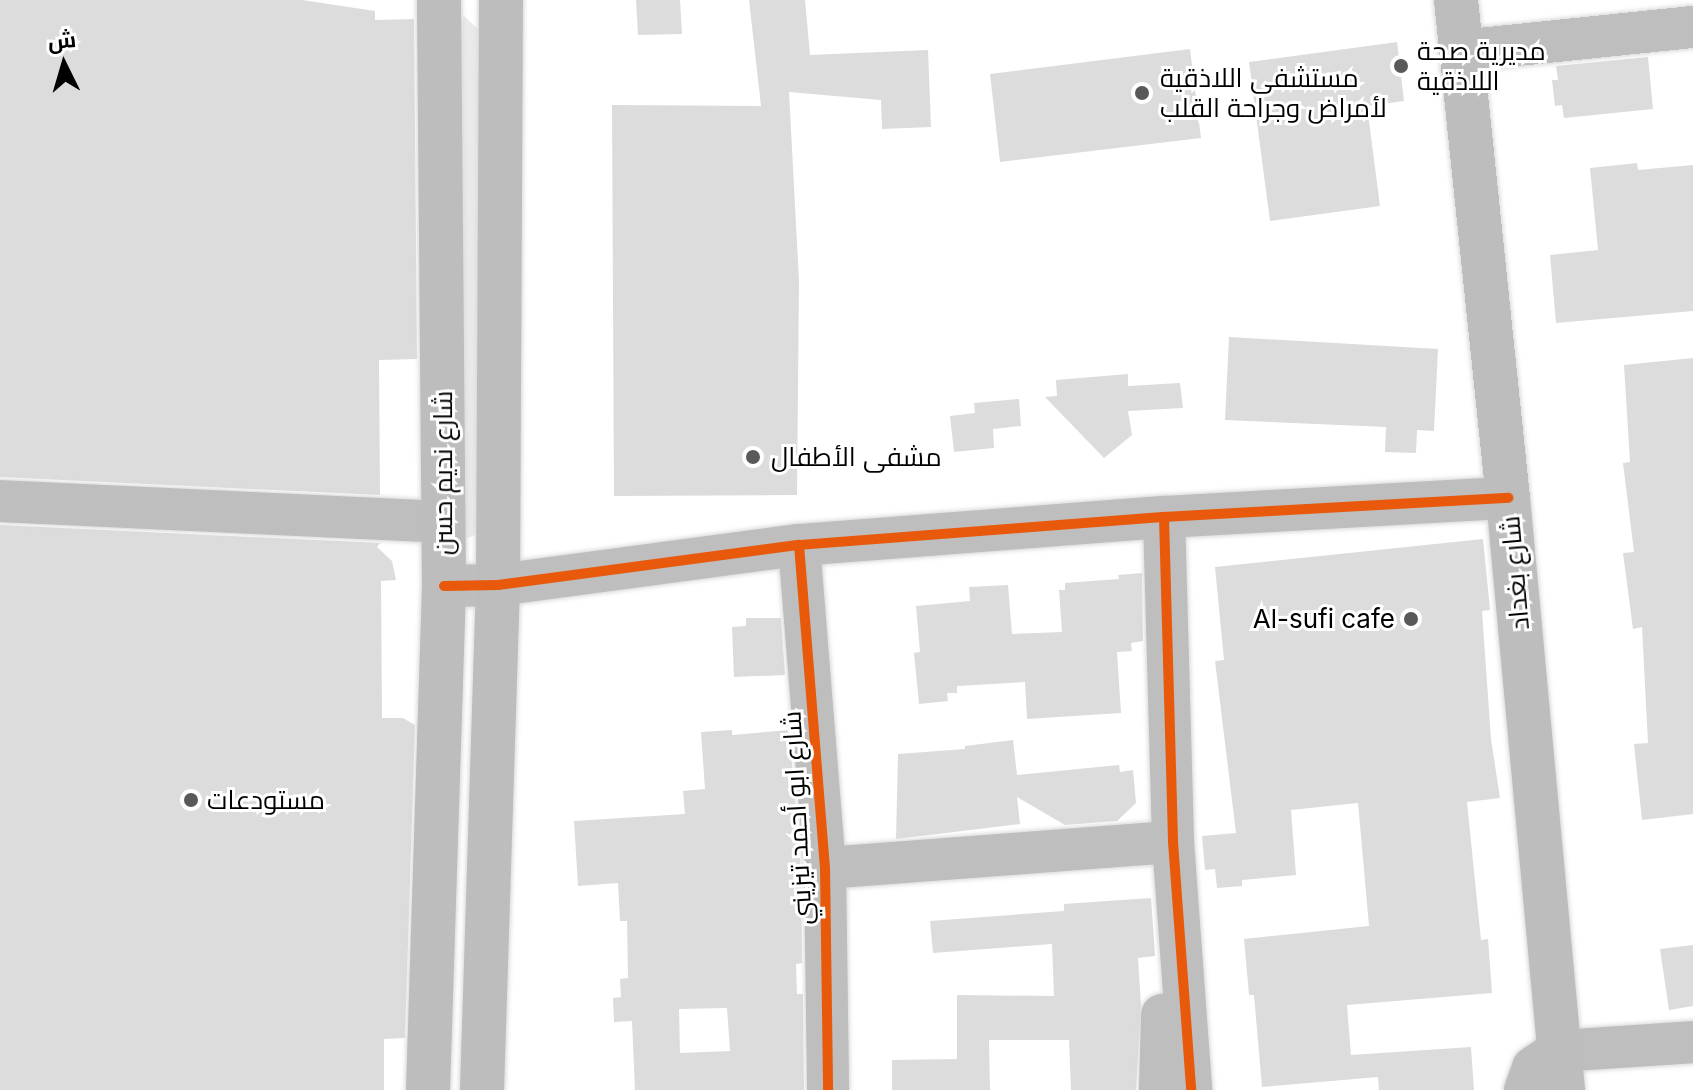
<!DOCTYPE html>
<meta charset="utf-8">
<style>
body{margin:0}
#map{position:relative;width:1693px;height:1090px;overflow:hidden;background:#fff;font-family:Inter,Cairo,sans-serif}
div>[style]{position:absolute}
.green>*{inset:0;background:#eaeaea}
.building>*{inset:0;background:#dcdcdc}
.roads{filter:drop-shadow(0 0 2px #dbdbdb) drop-shadow(0 0 2px #dbdbdb)}
.minor>*{height:42px;margin:-21px;padding:0 21px;transform-origin:21px;border-radius:21px;background:#bebebe}
.major>*{height:44px;margin:-22px;padding:0 22px;transform-origin:22px;border-radius:22px;background:#bdbdbd}
.cycleway>*{height:10px;margin:-5px;padding:0 5px;transform-origin:5px;border-radius:5px;background:#e8590c}
.dots>*{width:22px;height:22px;translate:-50% -50%;box-sizing:border-box;border:4px solid #fff;border-radius:50%}
span{translate:-50% -50%;white-space:nowrap;text-align:center;line-height:1.15;-webkit-text-stroke:6px #fff;paint-order:stroke}
.poi-label{font-size:26px;color:#000}
.left{translate:0 -50%;text-align:left}
.right{translate:-100% -50%;text-align:right}
.street-label{font-size:26px;color:#000}
.north{position:absolute;left:24px;top:24px;width:80px;height:80px;-webkit-text-stroke:6px #fff;paint-order:stroke;rotate:355deg;font-size:22px;font-weight:700;line-height:32px;text-align:center;color:#000}
.north::after{content:'';display:block;margin:auto;width:28px;height:36px;background:#000;clip-path:polygon(50% 0,100% 100%,50% 72%,0 100%)}
</style>
<div id="map">
<div class="green">
<div style="clip-path:polygon(464px 16px,478px 29px,479px 533px,468px 538px,458px 531px,456px 29px)"></div>
</div>
<div class="building">
<div style="clip-path:polygon(0 0,302px 0,375px 11px,375px 20px,414px 19px,417px 359px,379px 360px,380px 495px,0 477px)"></div>
<div style="clip-path:polygon(636px 0,680px 0,682px 34px,638px 35px)"></div>
<div style="clip-path:polygon(749px 0,805px 0,810px 55px,928px 50px,931px 127px,882px 129px,881px 100px,789px 92px,799px 281px,797px 495px,614px 496px,612px 105px,761px 106px)"></div>
<div style="clip-path:polygon(1397px 42px,1404px 101px,1367px 106px,1380px 206px,1270px 221px,1249px 62px)"></div>
<div style="clip-path:polygon(1190px 49px,1201px 138px,1000px 162px,990px 74px)"></div>
<div style="clip-path:polygon(1648px 57px,1653px 109px,1564px 118px,1562px 105px,1555px 106px,1552px 80px,1558px 80px,1556px 66px)"></div>
<div style="clip-path:polygon(1637px 163px,1638px 170px,1693px 165px,1693px 311px,1556px 323px,1550px 255px,1598px 250px,1590px 168px)"></div>
<div style="clip-path:polygon(1229px 337px,1438px 349px,1434px 431px,1417px 430px,1416px 453px,1385px 452px,1386px 427px,1225px 420px)"></div>
<div style="clip-path:polygon(1693px 358px,1693px 814px,1642px 820px,1634px 744px,1648px 743px,1642px 627px,1633px 629px,1623px 553px,1634px 552px,1623px 463px,1630px 462px,1624px 365px)"></div>
<div style="clip-path:polygon(1128px 374px,1128px 386px,1180px 383px,1183px 408px,1128px 411px,1132px 435px,1104px 458px,1045px 397px,1057px 396px,1056px 380px)"></div>
<div style="clip-path:polygon(1019px 399px,1021px 426px,993px 429px,994px 448px,954px 452px,950px 416px,975px 413px,974px 403px)"></div>
<div style="clip-path:polygon(0 525px,380px 543px,377px 547px,392px 561px,396px 580px,381px 581px,382px 718px,403px 718px,415px 725px,405px 1038px,384px 1039px,384px 1090px,0 1090px)"></div>
<div style="clip-path:polygon(1483px 539px,1490px 610px,1482px 611px,1491px 739px,1500px 798px,1467px 802px,1481px 940px,1488px 939px,1492px 993px,1347px 1005px,1351px 1055px,1471px 1047px,1474px 1090px,1379px 1090px,1378px 1077px,1262px 1087px,1254px 995px,1249px 995px,1244px 939px,1369px 926px,1358px 803px,1291px 810px,1296px 875px,1242px 880px,1242px 886px,1217px 888px,1215px 869px,1205px 870px,1202px 836px,1236px 833px,1215px 661px,1224px 660px,1215px 567px)"></div>
<div style="clip-path:polygon(1142px 573px,1143px 641px,1131px 643px,1132px 651px,1117px 652px,1121px 713px,1027px 719px,1025px 682px,957px 686px,957px 693px,947px 693px,948px 701px,919px 704px,914px 653px,920px 652px,916px 606px,970px 601px,969px 587px,1008px 585px,1012px 634px,1062px 632px,1059px 590px,1065px 590px,1065px 583px,1119px 579px,1118px 575px)"></div>
<div style="clip-path:polygon(746px 618px,781px 618px,785px 675px,734px 677px,732px 627px,746px 626px)"></div>
<div style="clip-path:polygon(evenodd,732px 730px,732px 735px,789px 730px,801px 869px,802px 963px,796px 964px,797px 994px,803px 994px,804px 1090px,635px 1090px,632px 1021px,614px 1022px,613px 998px,621px 997px,620px 979px,628px 978px,627px 921px,620px 921px,618px 883px,578px 886px,574px 821px,685px 814px,683px 791px,705px 789px,701px 732px,732px 730px,727px 1008px,730px 1051px,680px 1053px,679px 1009px,727px 1008px)"></div>
<div style="clip-path:polygon(1013px 740px,1017px 775px,1119px 765px,1120px 772px,1133px 770px,1136px 803px,1117px 821px,1065px 825px,1017px 797px,1020px 824px,896px 839px,898px 754px,965px 749px,965px 746px)"></div>
<div style="clip-path:polygon(1151px 898px,1155px 956px,1138px 958px,1141px 1005px,1136px 1090px,1071px 1090px,1069px 1040px,989px 1040px,990px 1090px,892px 1090px,892px 1060px,957px 1059px,957px 995px,1054px 996px,1052px 944px,933px 953px,930px 921px,1064px 911px,1064px 904px)"></div>
<div style="clip-path:polygon(1693px 945px,1693px 1006px,1669px 1010px,1660px 949px)"></div>
</div>
<div class="roads">
<div class="minor">
<div style="left:1460px;top:51px;width:234px;rotate:-5.9deg"></div>
<div style="left:0;top:501px;width:443px;rotate:2.7deg"></div>
<div style="left:1164px;top:517px;width:325px;rotate:88.4deg"></div>
<div style="left:1173px;top:842px;width:249px;rotate:85.8deg"></div>
<div style="left:799px;top:545px;width:324px;rotate:85.4deg"></div>
<div style="left:825px;top:868px;width:222px;rotate:89.2deg"></div>
<div style="left:444px;top:586px;width:54px;rotate:-1.1deg"></div>
<div style="left:498px;top:585px;width:304px;rotate:-7.6deg"></div>
<div style="left:799px;top:545px;width:366px;rotate:-4.4deg"></div>
<div style="left:1164px;top:517px;width:345px;rotate:-3.2deg"></div>
<div style="left:825px;top:868px;width:349px;rotate:-4.3deg"></div>
<div style="left:1559px;top:1051px;width:134px;rotate:-3.8deg"></div>
<div style="left:1160px;top:1090px;width:75px;rotate:-88.5deg"></div>
</div>
<div class="major">
<div style="left:1456px;top:0;width:501px;rotate:84.04deg"></div>
<div style="left:1508px;top:498px;width:595px;rotate:84.69deg"></div>
<div style="left:428px;top:1090px;width:504px;rotate:-88.18deg"></div>
<div style="left:444px;top:586px;width:586px;rotate:-90.49deg"></div>
<div style="left:482px;top:1090px;width:505px;rotate:-88.19deg"></div>
<div style="left:498px;top:585px;width:585px;rotate:-89.71deg"></div>
<div style="left:1526px;top:1090px;width:23px;rotate:-70deg"></div>
<div style="left:1534px;top:1068px;width:30px;rotate:-34deg"></div>
</div>
</div>
<div class="cycleway">
<div style="left:1164px;top:517px;width:325px;rotate:88.4deg"></div>
<div style="left:1173px;top:842px;width:249px;rotate:85.8deg"></div>
<div style="left:799px;top:545px;width:324px;rotate:85.4deg"></div>
<div style="left:825px;top:868px;width:222px;rotate:89.2deg"></div>
<div style="left:444px;top:586px;width:54px;rotate:-1.1deg"></div>
<div style="left:498px;top:585px;width:304px;rotate:-7.6deg"></div>
<div style="left:799px;top:545px;width:366px;rotate:-4.4deg"></div>
<div style="left:1164px;top:517px;width:345px;rotate:-3.2deg"></div>
</div>
<div class="dots">
<div style="left:1401px;top:66px;background:#595959"></div>
<div style="left:1142px;top:93px;background:#595959"></div>
<div style="left:753px;top:457px;background:#595959"></div>
<div style="left:1411px;top:619px;background:#595959"></div>
<div style="left:191px;top:800px;background:#595959"></div>
</div>
<div class="poi-label">
<span class="left" style="left:1417px;top:66px">مديرية صحة<br>اللاذقية</span>
<span class="left" style="left:1160px;top:93px">مستشفى اللاذقية<br>لأمراض وجراحة القلب</span>
<span class="left" style="left:771px;top:457px">مشفى الأطفال</span>
<span class="right" style="left:1395px;top:619px">Al-sufi cafe</span>
<span class="left" style="left:207px;top:800px">مستودعات</span>
</div>
<div class="street-label">
<span style="left:443px;top:473px;rotate:-90deg">شارع نديم حسن</span>
<span style="left:1515px;top:573px;rotate:-95deg">شارع بغداد</span>
<span style="left:797px;top:818px;rotate:-93deg">شارع ابو أحمد تيزيني</span>
</div>
<div class="north">ش</div>
</div>
